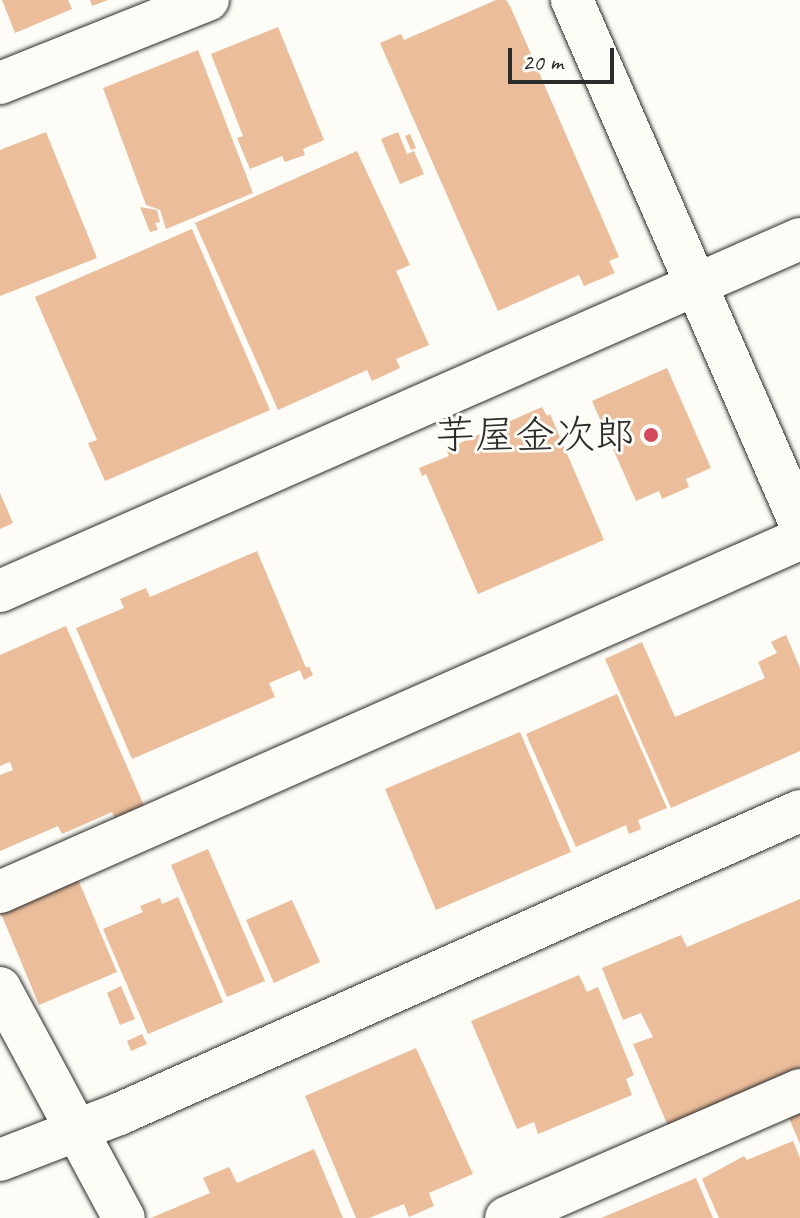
<!DOCTYPE html>
<meta charset="utf-8">
<style>
body{margin:0}
#map{position:relative;width:800px;height:1218px;overflow:hidden;background:#fdfcf7;font-family:Caveat,"Klee One",sans-serif}
div>[style]{position:absolute}
.building>*{inset:0;background:#ebbd9b}
.roads{filter:drop-shadow(0 0 2px #2b2b2b) drop-shadow(0 0 2px #2b2b2b)}
.minor>*{height:42px;margin:-21px;padding:0 21px;transform-origin:21px;border-radius:21px;background:#fdfcf7}
.dots>*{width:22px;height:22px;translate:-50% -50%;box-sizing:border-box;border:4px solid #fdfcf7;border-radius:50%}
span{translate:-50% -50%;white-space:nowrap;text-align:center;line-height:1.15;-webkit-text-stroke:6px #fdfcf7;paint-order:stroke}
.poi-label{font-size:40px;color:#2b2b2b}
.right{translate:-100% -50%;text-align:right}
.scale{position:absolute;left:508px;top:48px;width:106px;height:36px;box-sizing:border-box;border:4px solid #2b2b2b;border-top:0;padding-left:10px;font-size:24px;line-height:28px;white-space:nowrap;color:#2b2b2b;-webkit-text-stroke:6px #fdfcf7;paint-order:stroke}
</style>
<div id="map">
<div class="building">
<div style="clip-path:polygon(2px 0,68px 0,72px 9px,15px 33px)"></div>
<div style="clip-path:polygon(90px 0,108px 0,92px 6px)"></div>
<div style="clip-path:polygon(496px 0,506px 0,511px 8px,619px 257px,609px 261px,615px 273px,584px 286px,579px 275px,498px 311px,380px 43px,401px 34px,404px 40px)"></div>
<div style="clip-path:polygon(278px 27px,324px 140px,303px 149px,305px 155px,285px 162px,282px 156px,250px 169px,237px 138px,243px 136px,211px 54px)"></div>
<div style="clip-path:polygon(198px 50px,253px 193px,166px 229px,160px 210px,146px 205px,103px 88px)"></div>
<div style="clip-path:polygon(46px 132px,97px 258px,0 296px,0 150px)"></div>
<div style="clip-path:polygon(398px 132px,407px 154px,414px 151px,424px 174px,400px 184px,381px 139px)"></div>
<div style="clip-path:polygon(410px 134px,416px 148px,411px 150px,405px 136px)"></div>
<div style="clip-path:polygon(357px 151px,410px 265px,396px 271px,429px 345px,396px 359px,400px 368px,372px 381px,367px 370px,278px 410px,195px 223px)"></div>
<div style="clip-path:polygon(140px 207px,157px 210px,160px 222px,155px 223px,158px 230px,150px 232px)"></div>
<div style="clip-path:polygon(192px 229px,270px 410px,105px 481px,88px 443px,97px 440px,35px 297px)"></div>
<div style="clip-path:polygon(667px 368px,711px 468px,686px 479px,689px 487px,662px 499px,659px 491px,636px 501px,592px 401px)"></div>
<div style="clip-path:polygon(542px 407px,547px 416px,550px 414px,604px 540px,478px 594px,426px 474px,422px 476px,419px 468px,449px 456px,446px 449px)"></div>
<div style="clip-path:polygon(0 493px,13px 523px,0 529px)"></div>
<div style="clip-path:polygon(257px 551px,306px 668px,309px 666px,313px 675px,304px 680px,300px 670px,269px 683px,275px 697px,132px 759px,76px 628px,124px 608px,120px 599px,146px 588px,150px 597px)"></div>
<div style="clip-path:polygon(66px 626px,145px 808px,116px 820px,112px 812px,62px 834px,58px 826px,0 851px,0 775px,13px 770px,10px 762px,0 766px,0 655px)"></div>
<div style="clip-path:polygon(786px 635px,800px 668px,800px 751px,671px 808px,605px 659px,642px 642px,675px 717px,765px 678px,758px 662px,777px 653px,771px 642px)"></div>
<div style="clip-path:polygon(617px 694px,667px 808px,638px 820px,641px 829px,629px 834px,626px 825px,576px 847px,526px 734px)"></div>
<div style="clip-path:polygon(520px 732px,571px 852px,436px 910px,385px 789px)"></div>
<div style="clip-path:polygon(208px 849px,265px 981px,227px 997px,171px 865px)"></div>
<div style="clip-path:polygon(77px 877px,117px 972px,39px 1005px,0 911px)"></div>
<div style="clip-path:polygon(178px 897px,223px 1002px,148px 1034px,103px 929px,143px 912px,140px 906px,160px 898px,162px 904px)"></div>
<div style="clip-path:polygon(800px 899px,800px 1069px,668px 1126px,633px 1044px,653px 1037px,641px 1013px,623px 1020px,602px 968px,681px 935px,687px 947px)"></div>
<div style="clip-path:polygon(292px 900px,320px 962px,274px 983px,246px 920px)"></div>
<div style="clip-path:polygon(579px 975px,587px 992px,598px 987px,634px 1075px,626px 1079px,632px 1095px,538px 1134px,534px 1122px,517px 1129px,471px 1021px)"></div>
<div style="clip-path:polygon(121px 986px,135px 1019px,120px 1025px,107px 993px)"></div>
<div style="clip-path:polygon(142px 1034px,147px 1044px,131px 1051px,127px 1041px)"></div>
<div style="clip-path:polygon(416px 1048px,473px 1174px,429px 1193px,434px 1206px,409px 1217px,404px 1204px,369px 1218px,356px 1218px,305px 1096px)"></div>
<div style="clip-path:polygon(800px 1113px,800px 1144px,789px 1118px)"></div>
<div style="clip-path:polygon(793px 1141px,800px 1158px,800px 1218px,719px 1218px,702px 1179px,744px 1156px,747px 1160px)"></div>
<div style="clip-path:polygon(314px 1149px,343px 1218px,151px 1218px,210px 1193px,203px 1178px,229px 1167px,237px 1183px)"></div>
<div style="clip-path:polygon(696px 1178px,713px 1218px,601px 1218px)"></div>
</div>
<div class="roads">
<div class="minor">
<div style="left:572px;top:0;width:571px;rotate:66.45deg"></div>
<div style="left:0;top:83px;width:224px;rotate:-21.8deg"></div>
<div style="left:0;top:591px;width:874px;rotate:-23.75deg"></div>
<div style="left:0;top:892px;width:874px;rotate:-23.81deg"></div>
<div style="left:0;top:988px;width:261px;rotate:61.7deg"></div>
<div style="left:0;top:1160px;width:128px;rotate:-21.1deg"></div>
<div style="left:119px;top:1114px;width:745px;rotate:-23.99deg"></div>
<div style="left:506px;top:1218px;width:321px;rotate:-23.5deg"></div>
</div>
</div>
<div class="dots">
<div style="left:651px;top:435px;background:#d1495b"></div>
</div>
<div class="poi-label">
<span class="right" style="left:635px;top:435px">芋屋金次郎</span>
</div>
<div class="scale">20 m</div>
</div>
